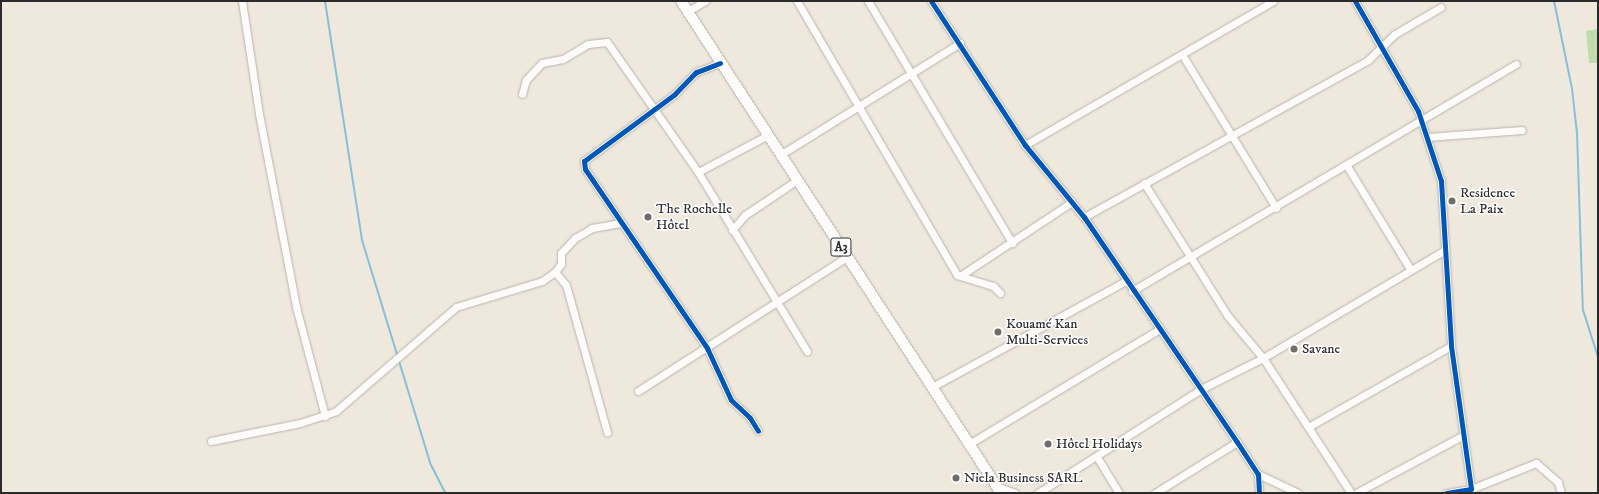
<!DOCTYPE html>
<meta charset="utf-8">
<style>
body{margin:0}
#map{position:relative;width:1599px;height:494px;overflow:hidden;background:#efe8dd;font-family:"IM FELL DW Pica",serif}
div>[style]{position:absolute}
.green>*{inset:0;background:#c0dbac}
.stream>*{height:2px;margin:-1px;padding:0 1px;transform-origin:1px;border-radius:1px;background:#86c0d8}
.roads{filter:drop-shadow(0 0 1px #b8b4ad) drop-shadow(0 0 1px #b8b4ad)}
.minor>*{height:7px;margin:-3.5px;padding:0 3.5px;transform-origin:3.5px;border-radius:3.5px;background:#fdfcfa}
.highway>*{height:10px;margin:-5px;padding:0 5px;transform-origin:5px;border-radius:5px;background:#fdfcfa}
.cycleway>*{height:5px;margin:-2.5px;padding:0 2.5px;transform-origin:2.5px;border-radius:2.5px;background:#0057b8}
.dots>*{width:11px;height:11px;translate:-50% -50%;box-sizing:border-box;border:2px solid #fff;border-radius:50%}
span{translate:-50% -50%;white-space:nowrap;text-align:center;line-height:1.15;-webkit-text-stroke:3px #fff;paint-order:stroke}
.shield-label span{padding:1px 3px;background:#fff;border:1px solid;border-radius:3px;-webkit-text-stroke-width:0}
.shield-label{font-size:13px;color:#2b2b2b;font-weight:700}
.poi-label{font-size:14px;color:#2b2b2b}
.left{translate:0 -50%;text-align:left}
.frame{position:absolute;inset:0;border:2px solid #2b2b2b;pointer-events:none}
</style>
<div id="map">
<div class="green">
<div style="clip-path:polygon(1598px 29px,1598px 63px,1589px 63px,1586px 31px)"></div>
</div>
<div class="stream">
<div style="left:325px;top:1px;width:242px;rotate:81.2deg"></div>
<div style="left:362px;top:240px;width:233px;rotate:73deg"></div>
<div style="left:430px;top:463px;width:34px;rotate:63deg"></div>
<div style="left:1554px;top:1px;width:90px;rotate:78.4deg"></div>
<div style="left:1572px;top:89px;width:44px;rotate:83.5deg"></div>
<div style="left:1577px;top:133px;width:177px;rotate:88.1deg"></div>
<div style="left:1583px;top:310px;width:49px;rotate:72.3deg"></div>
</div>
<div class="roads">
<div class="minor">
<div style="left:242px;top:1px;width:114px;rotate:81.4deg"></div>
<div style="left:259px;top:114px;width:197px;rotate:79.1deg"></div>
<div style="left:296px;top:307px;width:113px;rotate:75.1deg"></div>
<div style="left:797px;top:1px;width:317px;rotate:59.7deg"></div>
<div style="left:957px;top:275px;width:38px;rotate:17deg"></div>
<div style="left:993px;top:286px;width:10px;rotate:45deg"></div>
<div style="left:868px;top:1px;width:282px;rotate:59.2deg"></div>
<div style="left:931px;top:1px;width:172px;rotate:56.9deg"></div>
<div style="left:1025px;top:145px;width:93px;rotate:50.7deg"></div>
<div style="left:1084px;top:217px;width:272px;rotate:55.8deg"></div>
<div style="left:1237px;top:442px;width:38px;rotate:57deg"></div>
<div style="left:1258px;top:474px;width:19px;rotate:87deg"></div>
<div style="left:1355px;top:1px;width:127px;rotate:60.2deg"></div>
<div style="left:1418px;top:111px;width:74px;rotate:71.8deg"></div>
<div style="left:1441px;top:181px;width:165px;rotate:86.5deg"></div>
<div style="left:1451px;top:346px;width:144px;rotate:82deg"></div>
<div style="left:1471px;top:489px;width:25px;rotate:171deg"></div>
<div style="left:688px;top:11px;width:20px;rotate:-30deg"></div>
<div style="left:1183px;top:56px;width:178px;rotate:58.5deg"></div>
<div style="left:720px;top:63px;width:26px;rotate:159deg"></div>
<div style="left:696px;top:72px;width:30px;rotate:134deg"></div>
<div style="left:675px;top:94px;width:113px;rotate:143.6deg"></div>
<div style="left:584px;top:161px;width:8px;rotate:83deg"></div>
<div style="left:585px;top:169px;width:217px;rotate:55.7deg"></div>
<div style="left:707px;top:348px;width:57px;rotate:65.2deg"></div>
<div style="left:731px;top:400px;width:26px;rotate:43deg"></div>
<div style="left:750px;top:418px;width:15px;rotate:58deg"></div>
<div style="left:522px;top:94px;width:15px;rotate:-74deg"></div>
<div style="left:526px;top:80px;width:23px;rotate:-47deg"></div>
<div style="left:542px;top:63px;width:21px;rotate:-11deg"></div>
<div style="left:563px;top:59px;width:29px;rotate:-31deg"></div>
<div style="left:588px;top:44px;width:19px;rotate:-6deg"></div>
<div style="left:607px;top:42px;width:159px;rotate:55deg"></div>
<div style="left:698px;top:172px;width:210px;rotate:58.7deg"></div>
<div style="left:1427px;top:137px;width:95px;rotate:-4.2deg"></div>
<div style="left:1025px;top:145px;width:287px;rotate:-30.1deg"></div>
<div style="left:780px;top:155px;width:212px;rotate:-31.9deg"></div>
<div style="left:1347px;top:166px;width:121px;rotate:58.5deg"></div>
<div style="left:698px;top:172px;width:79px;rotate:-27.9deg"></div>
<div style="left:1144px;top:183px;width:156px;rotate:57.8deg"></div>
<div style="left:1227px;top:315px;width:56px;rotate:50.1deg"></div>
<div style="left:1263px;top:358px;width:161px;rotate:56.9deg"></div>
<div style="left:1084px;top:217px;width:325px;rotate:-28.9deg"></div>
<div style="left:1368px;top:60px;width:37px;rotate:-44deg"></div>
<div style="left:1395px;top:34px;width:53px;rotate:-30.4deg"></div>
<div style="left:732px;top:230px;width:20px;rotate:-49deg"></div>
<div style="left:745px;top:215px;width:63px;rotate:-33.9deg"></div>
<div style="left:555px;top:272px;width:17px;rotate:50deg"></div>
<div style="left:566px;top:285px;width:153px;rotate:74.4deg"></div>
<div style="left:960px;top:276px;width:134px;rotate:-33.5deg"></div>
<div style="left:1132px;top:291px;width:446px;rotate:-30.6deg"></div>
<div style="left:932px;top:387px;width:221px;rotate:-28.7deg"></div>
<div style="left:638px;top:391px;width:248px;rotate:-32.7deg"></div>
<div style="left:1310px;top:426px;width:162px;rotate:-29.6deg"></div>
<div style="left:211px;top:441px;width:91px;rotate:-11.4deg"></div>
<div style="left:300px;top:423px;width:38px;rotate:-18deg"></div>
<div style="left:336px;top:411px;width:159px;rotate:-40.9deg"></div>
<div style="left:456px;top:307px;width:90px;rotate:-16.8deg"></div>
<div style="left:542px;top:281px;width:16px;rotate:-35deg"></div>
<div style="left:555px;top:272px;width:10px;rotate:-53deg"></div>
<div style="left:561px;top:264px;width:11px;rotate:-90deg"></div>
<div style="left:561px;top:253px;width:21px;rotate:-47deg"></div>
<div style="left:575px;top:238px;width:20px;rotate:-30deg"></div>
<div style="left:592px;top:228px;width:29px;rotate:-10deg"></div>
<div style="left:969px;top:444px;width:221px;rotate:-31.1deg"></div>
<div style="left:1097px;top:457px;width:42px;rotate:58.6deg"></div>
<div style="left:1258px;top:474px;width:44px;rotate:25.4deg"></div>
<div style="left:996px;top:486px;width:20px;rotate:20deg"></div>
<div style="left:1471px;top:489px;width:70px;rotate:-21.8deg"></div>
<div style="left:1536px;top:463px;width:29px;rotate:41deg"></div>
<div style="left:1558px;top:482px;width:11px;rotate:75deg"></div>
<div style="left:1038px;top:493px;width:193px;rotate:-32.5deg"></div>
<div style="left:1201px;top:389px;width:69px;rotate:-26.6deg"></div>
<div style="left:1263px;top:358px;width:212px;rotate:-30.7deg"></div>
<div style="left:1155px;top:493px;width:97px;rotate:-31.9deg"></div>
<div style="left:1356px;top:493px;width:120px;rotate:-28.3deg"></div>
</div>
<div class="highway">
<div style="left:681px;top:1px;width:587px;rotate:56.96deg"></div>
</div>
</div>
<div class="cycleway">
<div style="left:931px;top:1px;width:172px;rotate:56.9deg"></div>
<div style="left:1025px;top:145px;width:93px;rotate:50.7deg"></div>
<div style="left:1084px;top:217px;width:272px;rotate:55.8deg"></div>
<div style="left:1237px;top:442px;width:38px;rotate:57deg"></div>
<div style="left:1258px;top:474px;width:19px;rotate:87deg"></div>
<div style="left:1355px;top:1px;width:127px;rotate:60.2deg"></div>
<div style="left:1418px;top:111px;width:74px;rotate:71.8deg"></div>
<div style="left:1441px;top:181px;width:165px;rotate:86.5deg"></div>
<div style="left:1451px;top:346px;width:144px;rotate:82deg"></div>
<div style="left:1471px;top:489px;width:25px;rotate:171deg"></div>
<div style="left:720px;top:63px;width:26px;rotate:159deg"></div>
<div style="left:696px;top:72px;width:30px;rotate:134deg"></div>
<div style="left:675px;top:94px;width:113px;rotate:143.6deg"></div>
<div style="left:584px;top:161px;width:8px;rotate:83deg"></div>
<div style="left:585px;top:169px;width:217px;rotate:55.7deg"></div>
<div style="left:707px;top:348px;width:57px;rotate:65.2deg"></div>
<div style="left:731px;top:400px;width:26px;rotate:43deg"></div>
<div style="left:750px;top:418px;width:15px;rotate:58deg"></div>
</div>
<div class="dots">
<div style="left:1452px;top:201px;background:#706d69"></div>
<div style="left:648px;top:217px;background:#706d69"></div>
<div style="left:998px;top:332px;background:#706d69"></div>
<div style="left:1294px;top:349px;background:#706d69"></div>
<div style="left:1048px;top:444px;background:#706d69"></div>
<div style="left:956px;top:478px;background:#706d69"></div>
</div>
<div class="shield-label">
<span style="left:841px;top:247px">A3</span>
</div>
<div class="poi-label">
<span class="left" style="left:1460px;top:201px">Residence<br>La Paix</span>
<span class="left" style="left:656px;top:217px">The Rochelle<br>Hôtel</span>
<span class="left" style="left:1006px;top:332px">Kouamé Kan<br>Multi-Services</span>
<span class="left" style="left:1302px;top:349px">Savane</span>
<span class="left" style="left:1056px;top:444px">Hôtel Holidays</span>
<span class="left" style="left:964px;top:478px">Niela Business SARL</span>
</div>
<div class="frame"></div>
</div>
